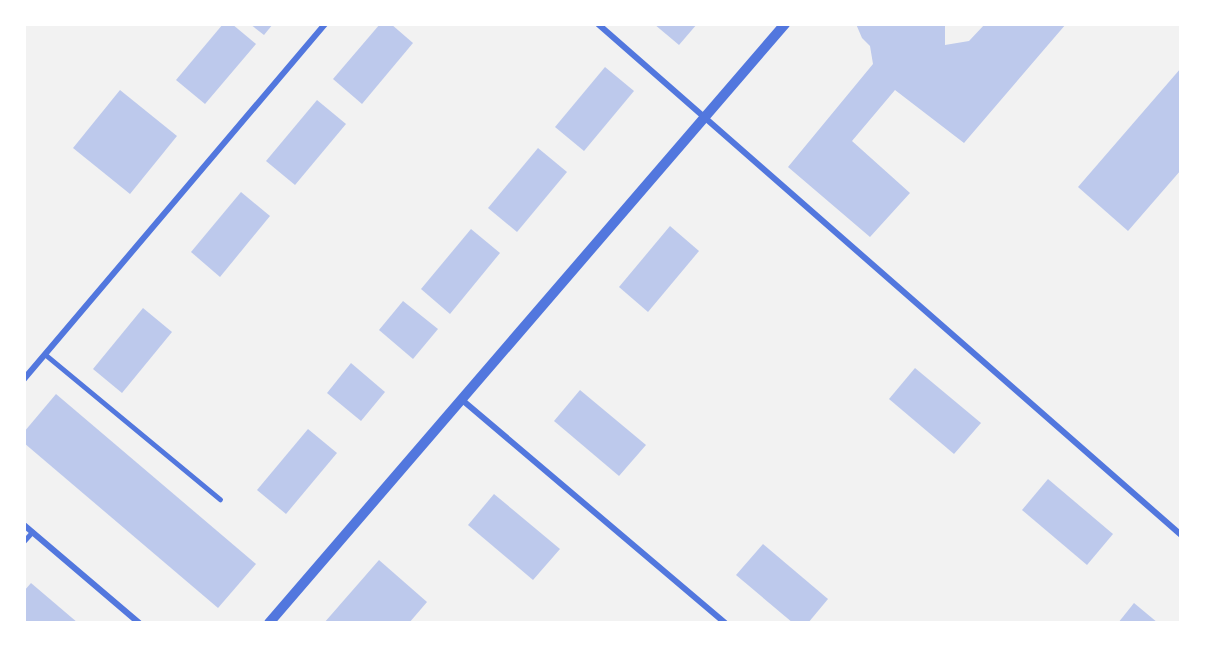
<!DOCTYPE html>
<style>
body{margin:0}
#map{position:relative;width:1205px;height:647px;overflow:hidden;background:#f2f2f2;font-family:Rubik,sans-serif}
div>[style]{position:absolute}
.building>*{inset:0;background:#bdc9ec}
.service>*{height:4.5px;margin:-2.25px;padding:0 2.25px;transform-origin:2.25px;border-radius:2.25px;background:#5277de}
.minor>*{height:6px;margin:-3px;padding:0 3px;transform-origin:3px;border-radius:3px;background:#5277de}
.tertiary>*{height:10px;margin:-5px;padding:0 5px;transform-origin:5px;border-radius:5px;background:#5277de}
span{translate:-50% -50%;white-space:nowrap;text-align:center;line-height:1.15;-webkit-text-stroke:5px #fff;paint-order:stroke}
.frame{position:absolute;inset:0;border:26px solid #fff;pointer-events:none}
</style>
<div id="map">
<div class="building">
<div style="clip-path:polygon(223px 24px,232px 24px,256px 44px,205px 104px,176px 80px)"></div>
<div style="clip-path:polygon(250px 24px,273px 24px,264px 35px)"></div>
<div style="clip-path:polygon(380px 24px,391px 24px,413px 43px,362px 104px,333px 79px)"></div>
<div style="clip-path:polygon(654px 24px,697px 24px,679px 45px)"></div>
<div style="clip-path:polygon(856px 24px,945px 24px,945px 45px,969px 41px,985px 24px,1066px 24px,964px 143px,895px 90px,852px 141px,910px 193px,870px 237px,788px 167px,873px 64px,870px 46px,862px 38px)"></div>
<div style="clip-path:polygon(605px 67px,634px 91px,584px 151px,555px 127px)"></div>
<div style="clip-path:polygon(1181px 68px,1181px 170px,1128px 231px,1078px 187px)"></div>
<div style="clip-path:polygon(120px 90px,177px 136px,130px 194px,73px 148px)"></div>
<div style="clip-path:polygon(317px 100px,346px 124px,295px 185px,266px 161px)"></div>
<div style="clip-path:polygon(538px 148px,567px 172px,517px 232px,488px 208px)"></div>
<div style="clip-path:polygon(241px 192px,270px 216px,220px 277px,191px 252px)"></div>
<div style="clip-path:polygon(670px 226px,699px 251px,648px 312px,619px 287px)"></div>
<div style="clip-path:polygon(471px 229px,500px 253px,450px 314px,421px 289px)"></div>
<div style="clip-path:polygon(403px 301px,438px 329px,413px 359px,379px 330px)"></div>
<div style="clip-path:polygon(143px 308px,172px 332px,122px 393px,93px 369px)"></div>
<div style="clip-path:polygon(351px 363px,385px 392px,361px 421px,327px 393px)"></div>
<div style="clip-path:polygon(915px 368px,981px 423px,954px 454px,889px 399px)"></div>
<div style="clip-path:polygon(580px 390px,646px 445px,619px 476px,554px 421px)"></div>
<div style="clip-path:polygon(56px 394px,256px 564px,218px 608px,24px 443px,24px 432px)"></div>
<div style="clip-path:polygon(308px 429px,337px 453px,286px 514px,257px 490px)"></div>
<div style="clip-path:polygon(1048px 479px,1113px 534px,1087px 565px,1022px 510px)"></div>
<div style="clip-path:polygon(494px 494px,560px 549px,533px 580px,468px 525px)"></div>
<div style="clip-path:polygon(763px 544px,828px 599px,808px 623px,793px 623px,736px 575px)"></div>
<div style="clip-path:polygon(379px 560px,427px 602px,409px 623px,324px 623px)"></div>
<div style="clip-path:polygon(31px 583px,78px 623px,24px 623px,24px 591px)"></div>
<div style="clip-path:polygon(1134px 603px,1158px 623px,1118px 623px)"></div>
</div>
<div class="service">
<div style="left:46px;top:355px;width:226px;rotate:39.6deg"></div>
<div style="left:24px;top:541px;width:12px;rotate:-48deg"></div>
</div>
<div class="minor">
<div style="left:598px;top:24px;width:775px;rotate:41.23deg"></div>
<div style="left:24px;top:379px;width:465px;rotate:-49.7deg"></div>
<div style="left:461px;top:399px;width:346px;rotate:40.3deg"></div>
<div style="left:24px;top:525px;width:151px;rotate:40.4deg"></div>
</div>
<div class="tertiary">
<div style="left:269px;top:623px;width:791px;rotate:-49.26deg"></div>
</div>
<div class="frame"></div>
</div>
